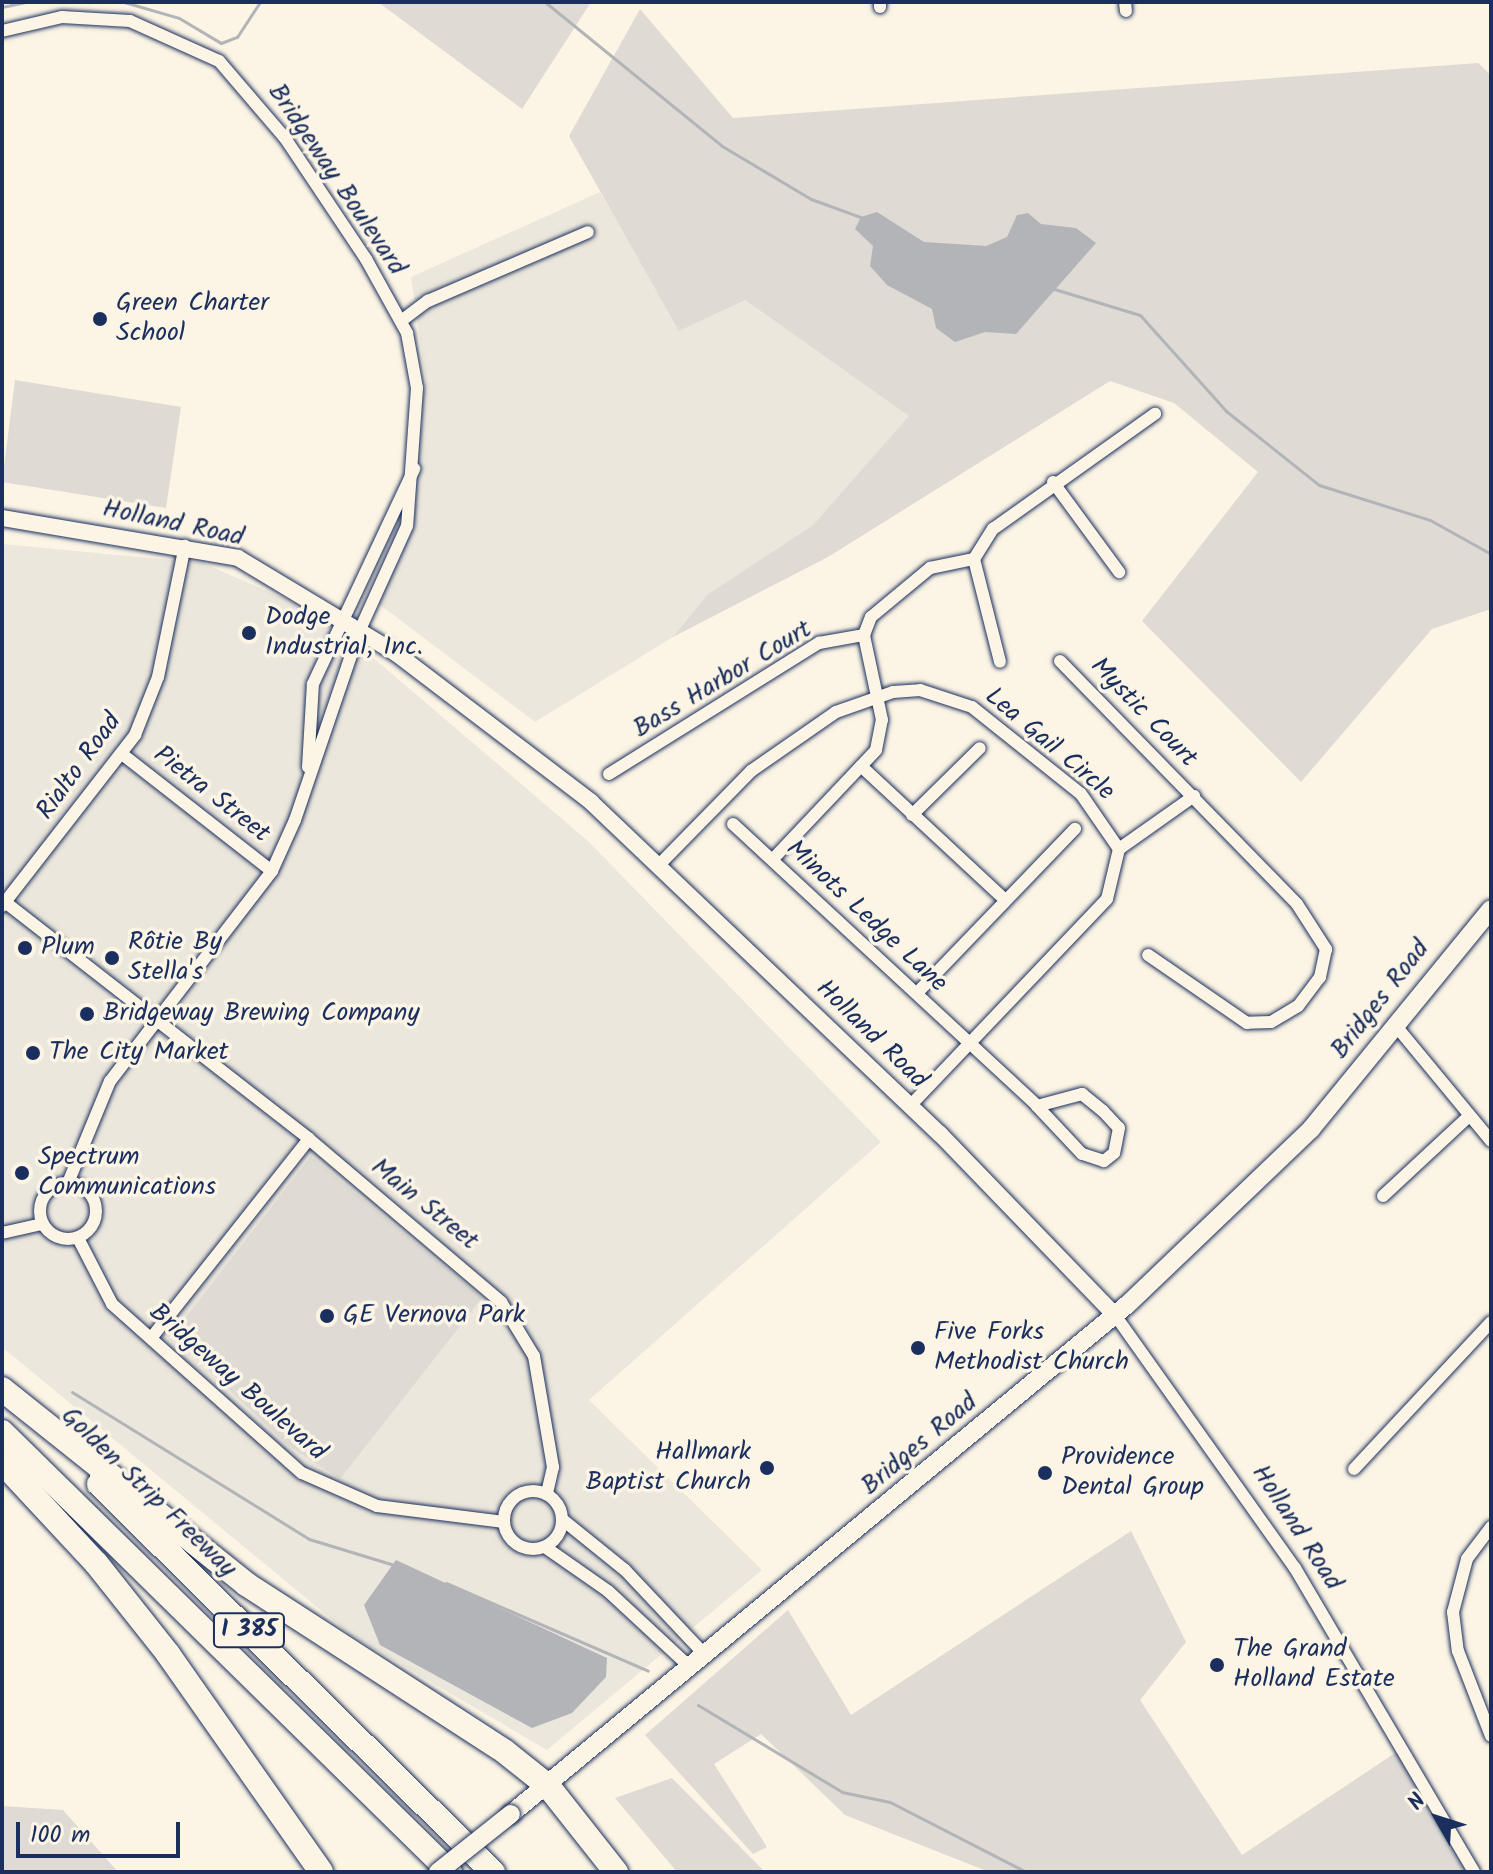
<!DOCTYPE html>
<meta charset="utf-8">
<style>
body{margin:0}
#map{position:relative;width:1493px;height:1874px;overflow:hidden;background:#fcf5e5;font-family:Kalam,sans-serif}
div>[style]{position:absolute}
.built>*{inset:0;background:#ece7dc}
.green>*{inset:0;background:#dfdbd4}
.water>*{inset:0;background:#b2b4b8}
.stream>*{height:3px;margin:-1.5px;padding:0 1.5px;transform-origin:1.5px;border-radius:1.5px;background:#b2b4b8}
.roads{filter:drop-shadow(0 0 2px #1b2f5e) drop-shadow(0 0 2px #1b2f5e)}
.minor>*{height:12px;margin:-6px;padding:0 6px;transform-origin:6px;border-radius:6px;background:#fcf5e5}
.minor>.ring{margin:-6px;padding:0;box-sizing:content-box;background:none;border:12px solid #fcf5e5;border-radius:50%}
.tertiary>*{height:16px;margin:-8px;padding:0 8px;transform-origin:8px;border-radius:8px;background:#fcf5e5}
.secondary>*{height:18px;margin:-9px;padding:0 9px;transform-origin:9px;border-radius:9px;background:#fcf5e5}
.motorway>*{height:24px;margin:-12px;padding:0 12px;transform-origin:12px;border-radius:12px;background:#fcf5e5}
.bridges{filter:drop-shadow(0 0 2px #1b2f5e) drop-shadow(0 0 2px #1b2f5e)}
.secondary-bridge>*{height:18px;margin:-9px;padding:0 9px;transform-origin:9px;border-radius:9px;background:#fcf5e5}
.dots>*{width:22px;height:22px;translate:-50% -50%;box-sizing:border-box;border:4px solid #fcf5e5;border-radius:50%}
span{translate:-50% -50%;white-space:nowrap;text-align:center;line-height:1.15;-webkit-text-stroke:7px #fcf5e5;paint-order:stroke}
.shield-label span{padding:2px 6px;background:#fcf5e5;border:2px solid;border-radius:6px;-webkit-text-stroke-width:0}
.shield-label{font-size:24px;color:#1b2f5e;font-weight:700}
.street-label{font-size:26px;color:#1b2f5e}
.poi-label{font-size:26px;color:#1b2f5e}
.left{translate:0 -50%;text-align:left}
.right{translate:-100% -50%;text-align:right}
.frame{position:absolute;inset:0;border:4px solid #1b2f5e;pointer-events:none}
.north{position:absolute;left:1397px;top:1778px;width:80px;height:80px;-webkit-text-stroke:6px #fcf5e5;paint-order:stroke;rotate:309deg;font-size:22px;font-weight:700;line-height:32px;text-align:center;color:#1b2f5e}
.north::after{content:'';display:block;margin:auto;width:28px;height:36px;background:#1b2f5e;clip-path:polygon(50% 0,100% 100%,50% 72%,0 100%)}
.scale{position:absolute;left:16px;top:1822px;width:164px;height:36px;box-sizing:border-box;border:4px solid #1b2f5e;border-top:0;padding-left:10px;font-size:24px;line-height:28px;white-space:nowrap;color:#1b2f5e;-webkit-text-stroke:6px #fcf5e5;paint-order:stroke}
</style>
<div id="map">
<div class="built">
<div style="clip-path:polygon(600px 192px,628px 240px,745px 300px,910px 416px,813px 525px,708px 595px,673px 637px,535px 722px,379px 604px,426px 382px,411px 277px)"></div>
<div style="clip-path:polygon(2px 544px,203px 563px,324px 616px,588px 841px,881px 1142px,589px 1400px,762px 1570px,547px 1750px,352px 1636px,2px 1347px)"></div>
</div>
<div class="green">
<div style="clip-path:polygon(378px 2px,591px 2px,522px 109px)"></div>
<div style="clip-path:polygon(640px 9px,733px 118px,1478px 63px,1491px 75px,1491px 609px,1432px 629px,1301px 782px,1142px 621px,1258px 472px,1174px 403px,1110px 381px,828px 557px,673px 637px,707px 595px,813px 525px,909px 416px,745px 300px,679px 331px,569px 136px)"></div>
<div style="clip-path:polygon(15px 380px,181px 407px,166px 508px,2px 482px)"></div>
<div style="clip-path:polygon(311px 1156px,482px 1298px,340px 1479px,286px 1444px,172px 1335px)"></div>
<div style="clip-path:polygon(1131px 1531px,1186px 1642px,1140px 1700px,1242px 1855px,1404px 1747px,1475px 1872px,989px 1872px,845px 1815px,761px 1734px,714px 1764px,767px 1847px,753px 1854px,645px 1735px,788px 1610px,851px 1715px)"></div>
<div style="clip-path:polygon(672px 1778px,765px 1872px,677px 1872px,615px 1798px)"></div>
<div style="clip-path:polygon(2px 1806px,63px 1810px,118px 1872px,2px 1872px)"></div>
</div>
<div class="water">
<div style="clip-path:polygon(877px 212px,924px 242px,986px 246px,1007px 237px,1017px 215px,1028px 213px,1041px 224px,1076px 228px,1096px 243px,1016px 334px,985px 332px,955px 342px,936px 328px,932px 309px,887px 285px,870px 266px,873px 246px,855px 229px,861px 217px)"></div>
<div style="clip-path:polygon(396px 1560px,607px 1658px,606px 1677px,572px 1713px,532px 1728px,380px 1645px,364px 1605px)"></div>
</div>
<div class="stream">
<div style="left:124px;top:2px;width:57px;rotate:16.2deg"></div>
<div style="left:179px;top:18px;width:49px;rotate:30.8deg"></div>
<div style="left:221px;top:43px;width:17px;rotate:-21deg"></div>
<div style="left:237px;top:37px;width:42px;rotate:-56.7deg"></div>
<div style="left:545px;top:2px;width:228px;rotate:39.1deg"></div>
<div style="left:722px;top:146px;width:104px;rotate:30.8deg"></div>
<div style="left:811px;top:199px;width:55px;rotate:20.1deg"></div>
<div style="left:2px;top:7px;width:25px;rotate:-12deg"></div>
<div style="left:1051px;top:288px;width:93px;rotate:16.9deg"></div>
<div style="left:1140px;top:315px;width:129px;rotate:48.1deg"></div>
<div style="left:1226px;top:411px;width:119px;rotate:38.5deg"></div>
<div style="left:1319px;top:485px;width:116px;rotate:17.5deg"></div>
<div style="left:1430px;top:520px;width:70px;rotate:29.1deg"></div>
<div style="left:72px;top:1392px;width:279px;rotate:31.8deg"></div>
<div style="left:309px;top:1539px;width:89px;rotate:17deg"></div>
<div style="left:446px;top:1583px;width:220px;rotate:23.5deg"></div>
<div style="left:698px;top:1705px;width:168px;rotate:31.1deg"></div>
<div style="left:842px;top:1792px;width:49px;rotate:11.8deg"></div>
<div style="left:890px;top:1802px;width:153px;rotate:27.2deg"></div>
</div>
<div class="roads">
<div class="minor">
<div style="left:1125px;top:2px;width:9px;rotate:84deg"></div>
<div style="left:880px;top:7px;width:5px;rotate:-90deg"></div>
<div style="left:2px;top:31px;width:62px;rotate:-13.1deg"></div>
<div style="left:62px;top:17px;width:68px;rotate:3.4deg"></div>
<div style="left:130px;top:21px;width:98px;rotate:24.2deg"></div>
<div style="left:219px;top:61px;width:101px;rotate:49.4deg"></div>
<div style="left:285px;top:138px;width:146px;rotate:56.2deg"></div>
<div style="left:366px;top:259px;width:85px;rotate:61deg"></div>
<div style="left:407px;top:333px;width:56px;rotate:79.7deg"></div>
<div style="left:417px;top:388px;width:138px;rotate:94.1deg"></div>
<div style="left:407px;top:526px;width:116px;rotate:114.4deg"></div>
<div style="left:359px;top:632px;width:199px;rotate:108.8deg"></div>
<div style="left:295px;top:820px;width:56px;rotate:114.3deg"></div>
<div style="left:272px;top:871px;width:265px;rotate:127.6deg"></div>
<div style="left:110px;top:1081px;width:110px;rotate:112.4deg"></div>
<div style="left:401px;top:321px;width:34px;rotate:-37deg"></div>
<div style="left:428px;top:301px;width:174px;rotate:-23.3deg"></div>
<div style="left:1053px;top:482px;width:112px;rotate:53.7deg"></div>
<div style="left:974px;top:559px;width:36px;rotate:-58deg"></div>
<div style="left:993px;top:529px;width:199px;rotate:-35.4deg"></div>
<div style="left:974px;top:559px;width:106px;rotate:75.8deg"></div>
<div style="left:1060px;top:661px;width:339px;rotate:45.7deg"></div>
<div style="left:1297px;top:904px;width:54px;rotate:57.2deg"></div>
<div style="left:1326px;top:949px;width:29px;rotate:102deg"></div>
<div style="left:1320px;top:977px;width:36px;rotate:127deg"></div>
<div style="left:1298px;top:1006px;width:31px;rotate:149deg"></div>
<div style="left:1271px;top:1022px;width:24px;rotate:178deg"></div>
<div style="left:1247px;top:1023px;width:120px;rotate:-145.5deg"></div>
<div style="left:122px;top:754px;width:190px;rotate:38deg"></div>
<div style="left:861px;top:766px;width:197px;rotate:42.9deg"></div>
<div style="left:308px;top:767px;width:83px;rotate:-86.6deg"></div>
<div style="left:313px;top:684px;width:238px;rotate:-64.8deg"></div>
<div style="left:609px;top:774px;width:248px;rotate:-32deg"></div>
<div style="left:819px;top:643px;width:46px;rotate:-10.1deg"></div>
<div style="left:912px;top:815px;width:95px;rotate:-44.6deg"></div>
<div style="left:733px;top:824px;width:415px;rotate:42.8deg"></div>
<div style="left:1037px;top:1106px;width:47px;rotate:-14.9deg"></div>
<div style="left:1082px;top:1094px;width:27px;rotate:39deg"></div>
<div style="left:1103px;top:1111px;width:23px;rotate:47deg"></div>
<div style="left:1119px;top:1128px;width:25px;rotate:101deg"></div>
<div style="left:1114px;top:1153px;width:13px;rotate:141deg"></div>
<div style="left:1104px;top:1161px;width:23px;rotate:-162deg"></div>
<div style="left:1082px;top:1154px;width:66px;rotate:-133.2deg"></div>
<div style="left:1119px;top:849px;width:92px;rotate:-35.2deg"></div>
<div style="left:773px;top:859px;width:150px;rotate:-46.6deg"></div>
<div style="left:876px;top:750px;width:31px;rotate:-79deg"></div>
<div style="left:882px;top:720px;width:87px;rotate:-102deg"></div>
<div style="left:864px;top:635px;width:19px;rotate:-69deg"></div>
<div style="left:871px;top:617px;width:77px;rotate:-39.7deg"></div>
<div style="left:930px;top:568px;width:45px;rotate:-11.6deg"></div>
<div style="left:658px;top:866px;width:133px;rotate:-45.6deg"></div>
<div style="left:751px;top:771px;width:103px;rotate:-34.8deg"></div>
<div style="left:836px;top:712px;width:60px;rotate:-19.3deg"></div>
<div style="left:893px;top:692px;width:27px;rotate:-4deg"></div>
<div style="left:920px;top:690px;width:55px;rotate:18.1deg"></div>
<div style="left:972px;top:707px;width:139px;rotate:38.6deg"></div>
<div style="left:1081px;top:794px;width:67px;rotate:55.4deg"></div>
<div style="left:1119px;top:849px;width:51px;rotate:103.5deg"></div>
<div style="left:1107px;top:899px;width:286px;rotate:133.6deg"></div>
<div style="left:5px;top:902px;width:385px;rotate:37.9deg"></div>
<div style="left:309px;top:1139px;width:252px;rotate:40.3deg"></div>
<div style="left:501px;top:1302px;width:63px;rotate:58.6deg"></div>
<div style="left:534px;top:1356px;width:113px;rotate:80.3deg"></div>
<div style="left:553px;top:1467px;width:28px;rotate:103deg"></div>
<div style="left:2px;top:906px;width:217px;rotate:-52.1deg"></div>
<div style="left:135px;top:735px;width:62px;rotate:-68.4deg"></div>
<div style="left:158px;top:677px;width:134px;rotate:-78.4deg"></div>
<div style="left:917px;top:993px;width:228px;rotate:-46.1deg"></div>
<div style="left:1396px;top:1026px;width:149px;rotate:50.4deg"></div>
<div class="ring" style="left:40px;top:1183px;width:44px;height:44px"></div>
<div style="left:1383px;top:1196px;width:117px;rotate:-42.9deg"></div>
<div style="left:2px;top:1233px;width:41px;rotate:-12.7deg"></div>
<div style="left:78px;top:1238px;width:74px;rotate:62.7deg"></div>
<div style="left:112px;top:1304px;width:254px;rotate:41.7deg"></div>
<div style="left:302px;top:1473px;width:82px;rotate:23.7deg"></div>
<div style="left:377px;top:1506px;width:128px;rotate:7.2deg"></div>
<div style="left:1115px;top:1315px;width:310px;rotate:54.6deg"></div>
<div style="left:1295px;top:1568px;width:353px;rotate:59.5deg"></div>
<div style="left:152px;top:1337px;width:253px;rotate:-51.6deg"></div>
<div style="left:1354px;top:1469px;width:201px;rotate:-47deg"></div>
<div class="ring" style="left:504px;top:1491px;width:46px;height:46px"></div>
<div style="left:563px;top:1520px;width:80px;rotate:38.9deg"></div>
<div style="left:625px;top:1570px;width:118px;rotate:46.7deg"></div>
<div style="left:1491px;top:1527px;width:40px;rotate:127deg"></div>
<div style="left:1467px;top:1559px;width:55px;rotate:104.8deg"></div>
<div style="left:1453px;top:1612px;width:39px;rotate:83deg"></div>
<div style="left:1458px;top:1651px;width:91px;rotate:68.8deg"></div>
<div style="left:545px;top:1547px;width:77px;rotate:34.9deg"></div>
<div style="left:608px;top:1591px;width:113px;rotate:42.9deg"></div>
</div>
<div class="tertiary">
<div style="left:2px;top:518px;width:239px;rotate:9.6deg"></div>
<div style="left:238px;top:558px;width:186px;rotate:31.1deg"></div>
<div style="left:397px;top:654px;width:244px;rotate:37.3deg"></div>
<div style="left:591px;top:802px;width:482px;rotate:43.6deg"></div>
<div style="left:940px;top:1134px;width:252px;rotate:46deg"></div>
</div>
<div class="secondary">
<div style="left:511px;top:1814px;width:800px;rotate:-39.58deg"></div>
<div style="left:1128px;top:1304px;width:253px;rotate:-43.7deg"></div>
<div style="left:1311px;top:1129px;width:284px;rotate:-50.7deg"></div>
</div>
<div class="motorway">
<div style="left:2px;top:1389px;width:312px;rotate:38.6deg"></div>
<div style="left:246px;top:1584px;width:307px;rotate:32.9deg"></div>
<div style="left:504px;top:1751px;width:56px;rotate:38.5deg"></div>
<div style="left:548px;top:1786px;width:110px;rotate:51.7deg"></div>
<div style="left:2px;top:1432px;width:628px;rotate:44.48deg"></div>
<div style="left:2px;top:1462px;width:138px;rotate:47.1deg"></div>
<div style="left:96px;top:1563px;width:116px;rotate:51.6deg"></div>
<div style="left:168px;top:1654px;width:266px;rotate:54.9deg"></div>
<div style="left:99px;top:1484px;width:553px;rotate:44.56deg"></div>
</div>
</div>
<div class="bridges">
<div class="secondary-bridge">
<div style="left:438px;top:1872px;width:93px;rotate:-38.5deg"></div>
</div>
</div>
<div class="dots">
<div style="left:100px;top:319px;background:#1b2f5e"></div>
<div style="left:249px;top:633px;background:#1b2f5e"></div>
<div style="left:25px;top:948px;background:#1b2f5e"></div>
<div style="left:112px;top:958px;background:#1b2f5e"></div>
<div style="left:87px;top:1014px;background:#1b2f5e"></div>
<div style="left:33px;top:1053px;background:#1b2f5e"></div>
<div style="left:22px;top:1173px;background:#1b2f5e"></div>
<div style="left:327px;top:1316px;background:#1b2f5e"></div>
<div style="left:918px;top:1348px;background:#1b2f5e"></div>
<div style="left:767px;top:1468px;background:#1b2f5e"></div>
<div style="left:1045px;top:1473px;background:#1b2f5e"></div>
<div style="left:1217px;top:1665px;background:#1b2f5e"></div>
</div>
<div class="shield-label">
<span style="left:249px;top:1630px">I 385</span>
</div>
<div class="street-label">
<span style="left:336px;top:180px;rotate:56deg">Bridgeway Boulevard</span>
<span style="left:173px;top:524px;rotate:12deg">Holland Road</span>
<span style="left:723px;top:680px;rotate:-31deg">Bass Harbor Court</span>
<span style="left:1143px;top:713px;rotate:46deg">Mystic Court</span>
<span style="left:1049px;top:745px;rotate:40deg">Lea Gail Circle</span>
<span style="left:80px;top:767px;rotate:-54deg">Rialto Road</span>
<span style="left:211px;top:795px;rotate:38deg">Pietra Street</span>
<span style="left:866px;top:917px;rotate:43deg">Minots Ledge Lane</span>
<span style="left:1381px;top:1000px;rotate:-52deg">Bridges Road</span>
<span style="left:871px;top:1035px;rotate:44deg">Holland Road</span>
<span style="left:424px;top:1205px;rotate:39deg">Main Street</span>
<span style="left:237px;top:1383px;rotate:41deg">Bridgeway Boulevard</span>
<span style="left:920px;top:1445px;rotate:-40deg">Bridges Road</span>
<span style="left:148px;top:1493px;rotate:44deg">Golden Strip Freeway</span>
<span style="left:1296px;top:1528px;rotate:57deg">Holland Road</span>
</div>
<div class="poi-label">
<span class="left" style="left:116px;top:319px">Green Charter<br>School</span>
<span class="left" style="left:265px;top:633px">Dodge<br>Industrial, Inc.</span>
<span class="left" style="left:128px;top:958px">Rôtie By<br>Stella's</span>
<span class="left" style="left:41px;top:948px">Plum</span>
<span class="left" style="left:103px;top:1014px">Bridgeway Brewing Company</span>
<span class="left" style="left:49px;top:1053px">The City Market</span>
<span class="left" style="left:38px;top:1173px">Spectrum<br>Communications</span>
<span class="left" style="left:343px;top:1316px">GE Vernova Park</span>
<span class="left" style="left:934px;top:1348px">Five Forks<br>Methodist Church</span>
<span class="right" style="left:751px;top:1468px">Hallmark<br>Baptist Church</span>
<span class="left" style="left:1061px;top:1473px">Providence<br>Dental Group</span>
<span class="left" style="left:1233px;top:1665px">The Grand<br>Holland Estate</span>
</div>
<div class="frame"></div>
<div class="north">N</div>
<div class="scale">100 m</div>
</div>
